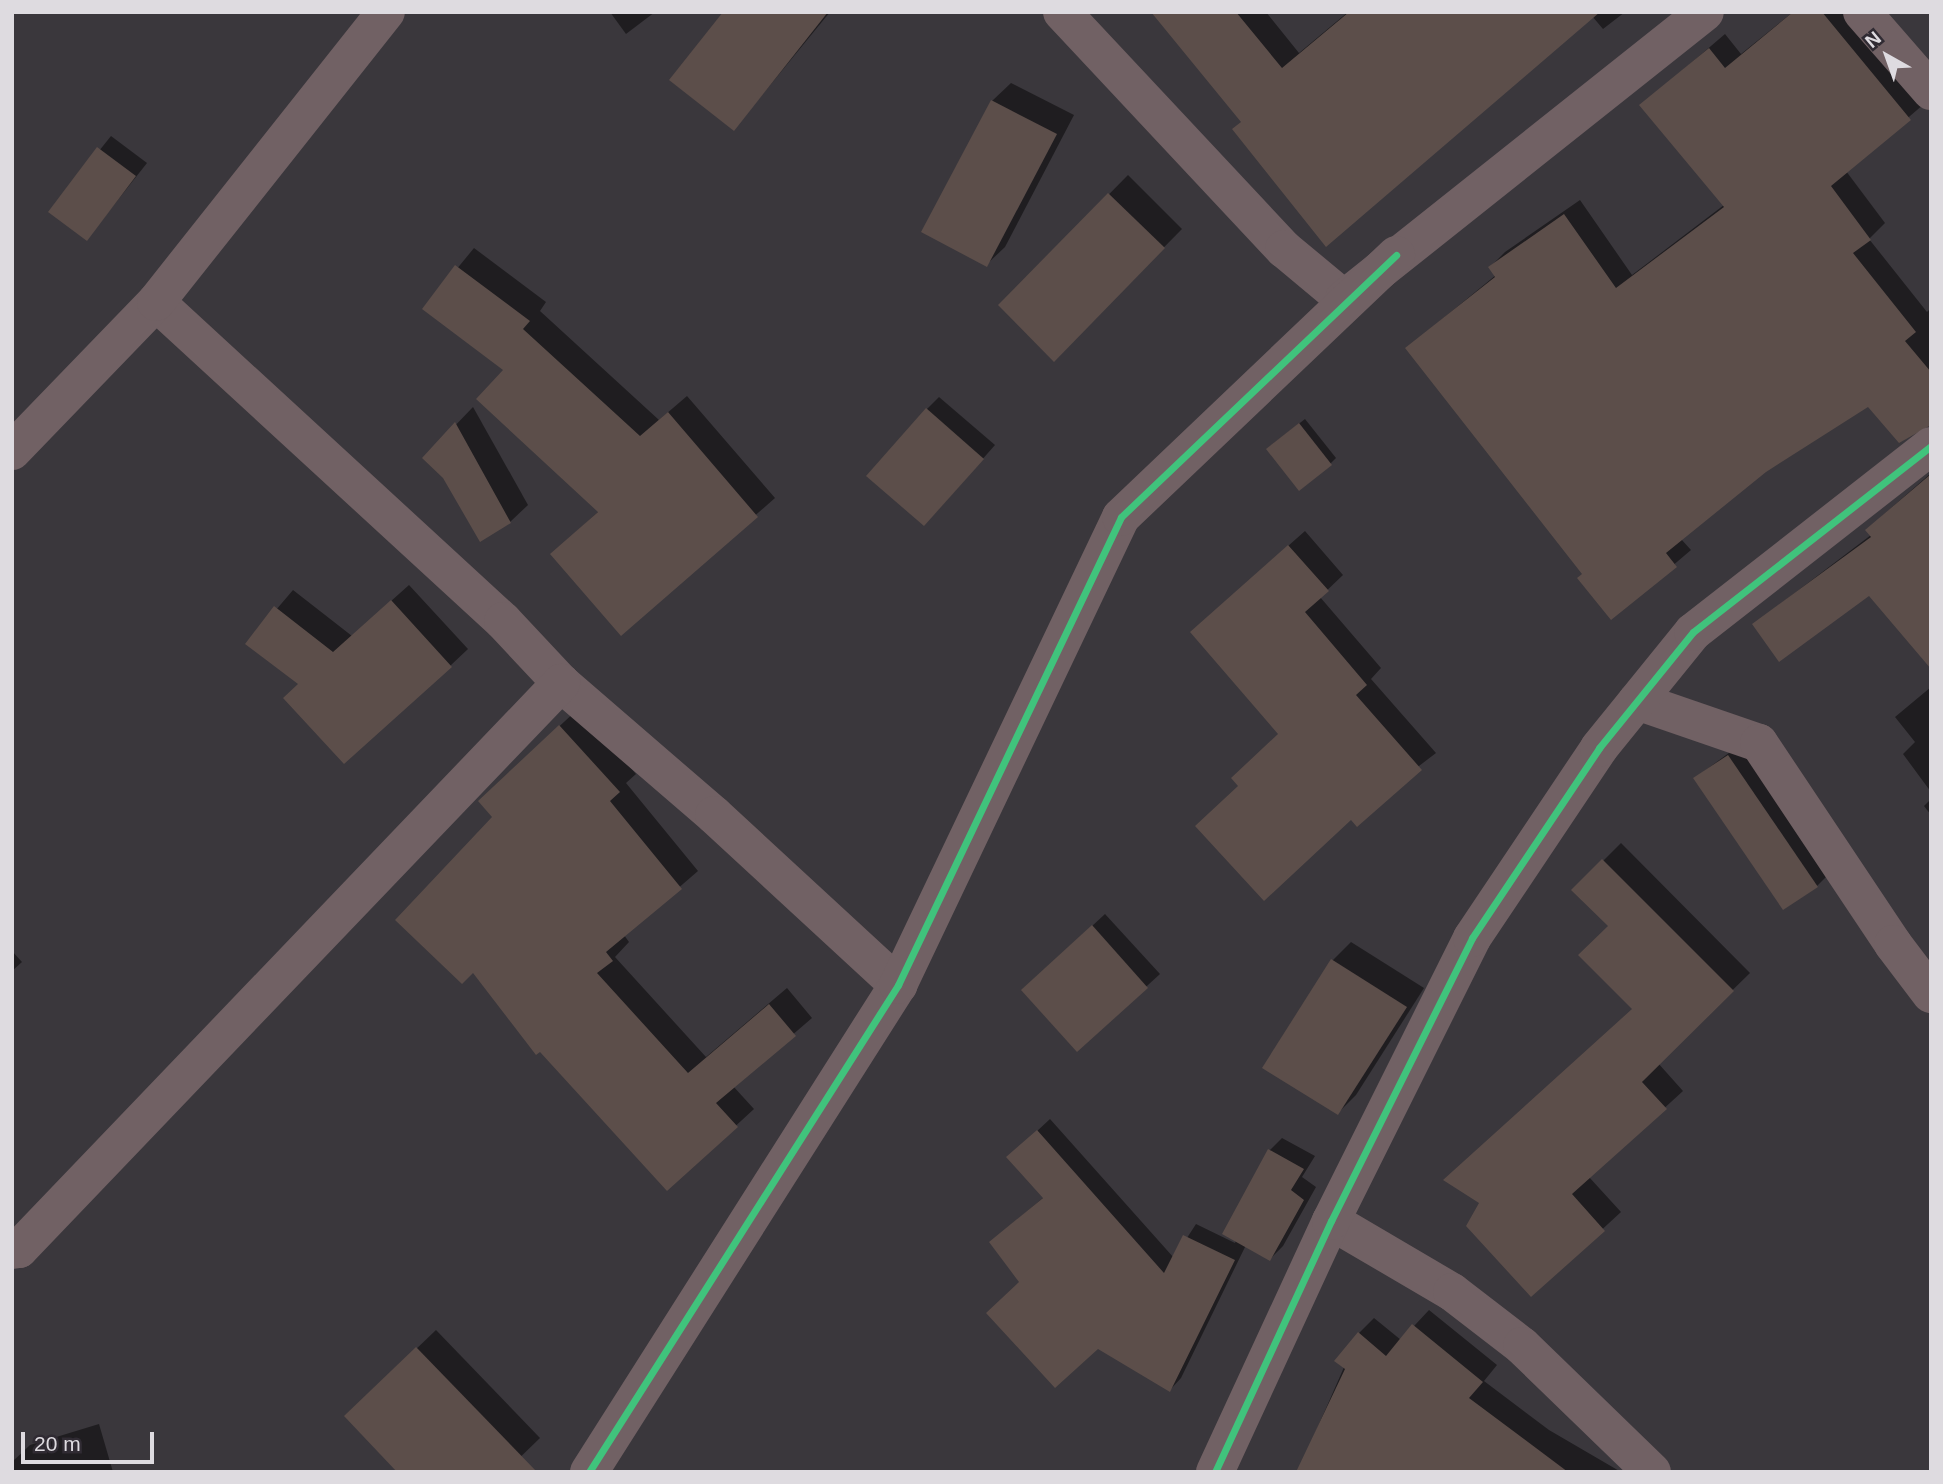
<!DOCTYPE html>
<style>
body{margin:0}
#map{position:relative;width:1943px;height:1484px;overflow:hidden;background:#3a373c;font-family:Helvetica,sans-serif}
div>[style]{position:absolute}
.shadow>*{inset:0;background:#0007}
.building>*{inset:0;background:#5c4e4a}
.minor>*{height:38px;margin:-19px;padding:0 19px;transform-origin:19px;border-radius:19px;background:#716164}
.cycleway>*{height:7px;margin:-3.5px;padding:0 3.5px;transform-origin:3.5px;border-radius:3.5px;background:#40c37c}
span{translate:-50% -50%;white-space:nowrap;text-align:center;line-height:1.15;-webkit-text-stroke:7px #302b33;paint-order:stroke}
.frame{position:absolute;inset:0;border:14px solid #dedbe0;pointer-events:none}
.north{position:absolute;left:1852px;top:21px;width:70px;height:70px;-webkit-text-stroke:5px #302b33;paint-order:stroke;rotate:320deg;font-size:19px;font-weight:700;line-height:28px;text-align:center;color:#dedbe0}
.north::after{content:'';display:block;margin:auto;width:24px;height:32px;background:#dedbe0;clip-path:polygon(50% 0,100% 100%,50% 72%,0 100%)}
.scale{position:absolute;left:21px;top:1432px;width:133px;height:32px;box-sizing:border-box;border:4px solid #dedbe0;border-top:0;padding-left:9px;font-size:21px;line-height:24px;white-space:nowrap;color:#dedbe0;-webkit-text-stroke:5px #302b33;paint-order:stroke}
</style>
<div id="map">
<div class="shadow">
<div style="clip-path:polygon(610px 12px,655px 12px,626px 34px)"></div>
<div style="clip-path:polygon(725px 12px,830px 12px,734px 129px)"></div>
<div style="clip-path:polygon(1152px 12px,1266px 12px,1299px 53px,1348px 12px,1625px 12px,1603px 29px,1592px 16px,1243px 121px)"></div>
<div style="clip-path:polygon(1793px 12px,1849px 12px,1924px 104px,1846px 171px,1885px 223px,1869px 239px,1927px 312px,1931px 308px,1931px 423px,1868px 405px,1765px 471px,1681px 539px,1691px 550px,1611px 618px,1584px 574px,1407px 348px,1496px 275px,1490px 267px,1505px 252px,1580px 200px,1632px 275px,1724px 205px,1642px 105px,1725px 34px,1741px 54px)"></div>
<div style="clip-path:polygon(1011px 83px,1074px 115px,1005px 247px,986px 265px,992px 101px)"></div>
<div style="clip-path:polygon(111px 136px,147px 163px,87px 239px,50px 212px)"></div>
<div style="clip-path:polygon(1128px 175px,1182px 229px,1054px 359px,1000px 305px)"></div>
<div style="clip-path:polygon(474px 248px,546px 302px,540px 311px,659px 420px,687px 396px,775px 498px,621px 633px,552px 554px,599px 511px,506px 370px,424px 309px)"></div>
<div style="clip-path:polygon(939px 397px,995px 445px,936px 512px,927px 409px)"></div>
<div style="clip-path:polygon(473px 407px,528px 505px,510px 522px,424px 458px)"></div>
<div style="clip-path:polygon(1305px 419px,1336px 458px,1330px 464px,1274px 443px)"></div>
<div style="clip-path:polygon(1931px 473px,1931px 666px,1869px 594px,1754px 624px,1871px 535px,1882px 516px)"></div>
<div style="clip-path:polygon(1305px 531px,1343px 575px,1320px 597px,1381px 668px,1371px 679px,1436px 753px,1351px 818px,1240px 785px,1280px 733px,1208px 617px)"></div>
<div style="clip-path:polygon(409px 585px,468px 649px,450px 666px,247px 644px,293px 590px,352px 636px)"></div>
<div style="clip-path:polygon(1931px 687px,1931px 792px,1903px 754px,1915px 742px,1895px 717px)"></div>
<div style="clip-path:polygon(578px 709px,636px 774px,626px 783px,698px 871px,624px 935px,629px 942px,615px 957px,706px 1057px,787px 988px,812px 1018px,733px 1086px,754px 1109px,667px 1189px,495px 817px,497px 784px)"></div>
<div style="clip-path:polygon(1741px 744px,1829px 874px,1817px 886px,1695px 778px)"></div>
<div style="clip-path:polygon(1931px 799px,1931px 815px,1924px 806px)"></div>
<div style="clip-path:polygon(1621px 843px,1750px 973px,1658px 1063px,1683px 1091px,1589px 1177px,1621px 1212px,1531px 1295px,1634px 1009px,1610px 926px,1574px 890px)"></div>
<div style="clip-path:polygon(1105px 914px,1160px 974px,1077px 1050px,1036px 978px)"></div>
<div style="clip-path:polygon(1351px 942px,1424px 988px,1356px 1095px,1338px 1113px,1333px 960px)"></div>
<div style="clip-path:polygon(12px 951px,22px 962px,12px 971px)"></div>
<div style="clip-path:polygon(1050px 1119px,1174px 1258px,1196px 1224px,1235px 1243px,1270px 1150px,1282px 1138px,1315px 1156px,1302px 1177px,1316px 1187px,1283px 1246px,1270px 1259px,1246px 1245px,1181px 1378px,1170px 1390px,1021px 1281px,991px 1242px,1044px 1197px,1021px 1146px)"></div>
<div style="clip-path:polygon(1429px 1310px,1497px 1365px,1484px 1381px,1549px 1430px,1621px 1472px,1298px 1472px,1359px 1333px,1374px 1318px,1401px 1340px)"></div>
<div style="clip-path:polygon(436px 1330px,540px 1438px,505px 1472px,365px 1398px)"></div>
<div style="clip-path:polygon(99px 1424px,113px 1472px,14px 1472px,12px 1462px,30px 1445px)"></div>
</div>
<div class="building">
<div style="clip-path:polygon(723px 12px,828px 12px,734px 131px,669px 80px)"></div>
<div style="clip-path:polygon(1151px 12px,1236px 12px,1282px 68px,1349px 12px,1600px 12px,1326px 247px,1232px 129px,1241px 122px)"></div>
<div style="clip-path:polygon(1793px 12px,1822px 12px,1911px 120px,1831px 186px,1871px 240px,1853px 253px,1916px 332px,1905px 341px,1931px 372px,1931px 425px,1899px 443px,1868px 407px,1766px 472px,1666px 553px,1677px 567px,1611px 620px,1577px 578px,1582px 574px,1405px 348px,1495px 277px,1488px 267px,1564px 214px,1616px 288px,1724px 207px,1639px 105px,1709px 48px,1725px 68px)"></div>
<div style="clip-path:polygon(991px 100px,1057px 134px,987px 267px,921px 232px)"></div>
<div style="clip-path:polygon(97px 147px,136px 176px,87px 241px,48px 212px)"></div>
<div style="clip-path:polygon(1108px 193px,1165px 248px,1054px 362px,998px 305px)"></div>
<div style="clip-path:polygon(455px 265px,530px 321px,523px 329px,640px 436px,668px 412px,758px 517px,621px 636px,550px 554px,598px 512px,476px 399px,503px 370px,422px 309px)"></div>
<div style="clip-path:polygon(926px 408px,984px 459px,924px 526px,866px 476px)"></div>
<div style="clip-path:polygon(455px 422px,511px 523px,480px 542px,443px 478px,422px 458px)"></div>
<div style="clip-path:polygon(1299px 423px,1332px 465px,1299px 491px,1266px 449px)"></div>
<div style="clip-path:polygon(1931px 474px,1931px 669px,1869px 596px,1779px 662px,1752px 624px,1871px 537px,1865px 530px)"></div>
<div style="clip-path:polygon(1288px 545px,1329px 591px,1305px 612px,1367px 685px,1356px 695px,1422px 770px,1357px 827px,1351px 820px,1264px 901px,1195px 826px,1238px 786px,1231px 778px,1278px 734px,1190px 632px)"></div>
<div style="clip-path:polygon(391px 600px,452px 667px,344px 764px,283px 698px,298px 684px,245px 644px,274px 606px,333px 652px)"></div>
<div style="clip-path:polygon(559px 725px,620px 792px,610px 801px,682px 889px,606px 952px,613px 961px,597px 973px,688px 1073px,769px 1004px,796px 1036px,716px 1103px,738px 1127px,667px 1191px,540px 1052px,536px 1055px,473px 973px,462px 984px,395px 920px,492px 817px,478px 801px)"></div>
<div style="clip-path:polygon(1728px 755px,1818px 887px,1783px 910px,1693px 778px)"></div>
<div style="clip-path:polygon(1602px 859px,1734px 991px,1642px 1082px,1667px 1109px,1572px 1194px,1605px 1231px,1531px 1297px,1466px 1226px,1479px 1203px,1443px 1180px,1632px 1009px,1578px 955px,1608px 926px,1571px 890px)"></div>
<div style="clip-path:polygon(1092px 925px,1148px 988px,1077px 1052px,1021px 990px)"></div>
<div style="clip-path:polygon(1331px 959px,1407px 1007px,1338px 1115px,1262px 1068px)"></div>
<div style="clip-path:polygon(1037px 1130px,1164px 1273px,1183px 1235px,1235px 1260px,1170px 1392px,1098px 1349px,1055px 1388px,986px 1313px,1019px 1282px,989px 1242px,1043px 1198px,1006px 1157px)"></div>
<div style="clip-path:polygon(1268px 1149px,1304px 1169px,1291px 1190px,1304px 1200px,1270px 1261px,1222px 1234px)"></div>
<div style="clip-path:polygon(1412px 1324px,1483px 1382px,1469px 1398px,1568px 1472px,1296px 1472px,1345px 1369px,1334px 1361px,1358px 1332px,1386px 1356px)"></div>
<div style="clip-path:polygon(416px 1347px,537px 1472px,397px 1472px,344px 1416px)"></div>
</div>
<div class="minor">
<div style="left:1062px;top:12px;width:325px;rotate:46.9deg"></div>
<div style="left:1284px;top:249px;width:78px;rotate:39.8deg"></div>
<div style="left:1344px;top:299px;width:461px;rotate:-38.5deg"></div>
<div style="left:1862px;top:12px;width:105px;rotate:48.9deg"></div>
<div style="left:156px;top:302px;width:471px;rotate:42.6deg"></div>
<div style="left:503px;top:621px;width:85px;rotate:46.9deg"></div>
<div style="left:561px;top:683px;width:202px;rotate:40.8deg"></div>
<div style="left:714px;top:815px;width:251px;rotate:42.7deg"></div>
<div style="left:12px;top:451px;width:207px;rotate:-46deg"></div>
<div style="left:156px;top:302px;width:370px;rotate:-51.6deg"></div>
<div style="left:1637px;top:701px;width:129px;rotate:19deg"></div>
<div style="left:1759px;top:743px;width:242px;rotate:56.3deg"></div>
<div style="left:1893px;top:944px;width:63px;rotate:52.8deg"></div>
<div style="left:1331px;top:1221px;width:140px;rotate:30.4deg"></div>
<div style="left:1452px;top:1292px;width:88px;rotate:37.6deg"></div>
<div style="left:1522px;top:1346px;width:181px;rotate:44.1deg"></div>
<div style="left:12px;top:1250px;width:7px;rotate:-8deg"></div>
<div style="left:19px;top:1249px;width:784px;rotate:-46.24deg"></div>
<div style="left:589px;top:1472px;width:577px;rotate:-57.6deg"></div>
<div style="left:898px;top:985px;width:518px;rotate:-64.52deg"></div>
<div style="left:1121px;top:517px;width:380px;rotate:-43.6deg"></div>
<div style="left:1215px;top:1472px;width:277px;rotate:-65.2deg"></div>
<div style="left:1331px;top:1221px;width:316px;rotate:-63.5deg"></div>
<div style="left:1472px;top:938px;width:229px;rotate:-56.2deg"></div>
<div style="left:1599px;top:748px;width:149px;rotate:-51deg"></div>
<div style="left:1693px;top:632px;width:302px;rotate:-38deg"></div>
</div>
<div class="cycleway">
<div style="left:589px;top:1472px;width:577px;rotate:-57.6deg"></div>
<div style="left:898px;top:985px;width:518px;rotate:-64.52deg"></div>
<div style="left:1121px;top:517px;width:380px;rotate:-43.6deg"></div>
<div style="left:1215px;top:1472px;width:277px;rotate:-65.2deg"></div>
<div style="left:1331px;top:1221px;width:316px;rotate:-63.5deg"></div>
<div style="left:1472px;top:938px;width:229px;rotate:-56.2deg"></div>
<div style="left:1599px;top:748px;width:149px;rotate:-51deg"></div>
<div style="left:1693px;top:632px;width:302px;rotate:-38deg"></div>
</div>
<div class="frame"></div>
<div class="north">N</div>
<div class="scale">20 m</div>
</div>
